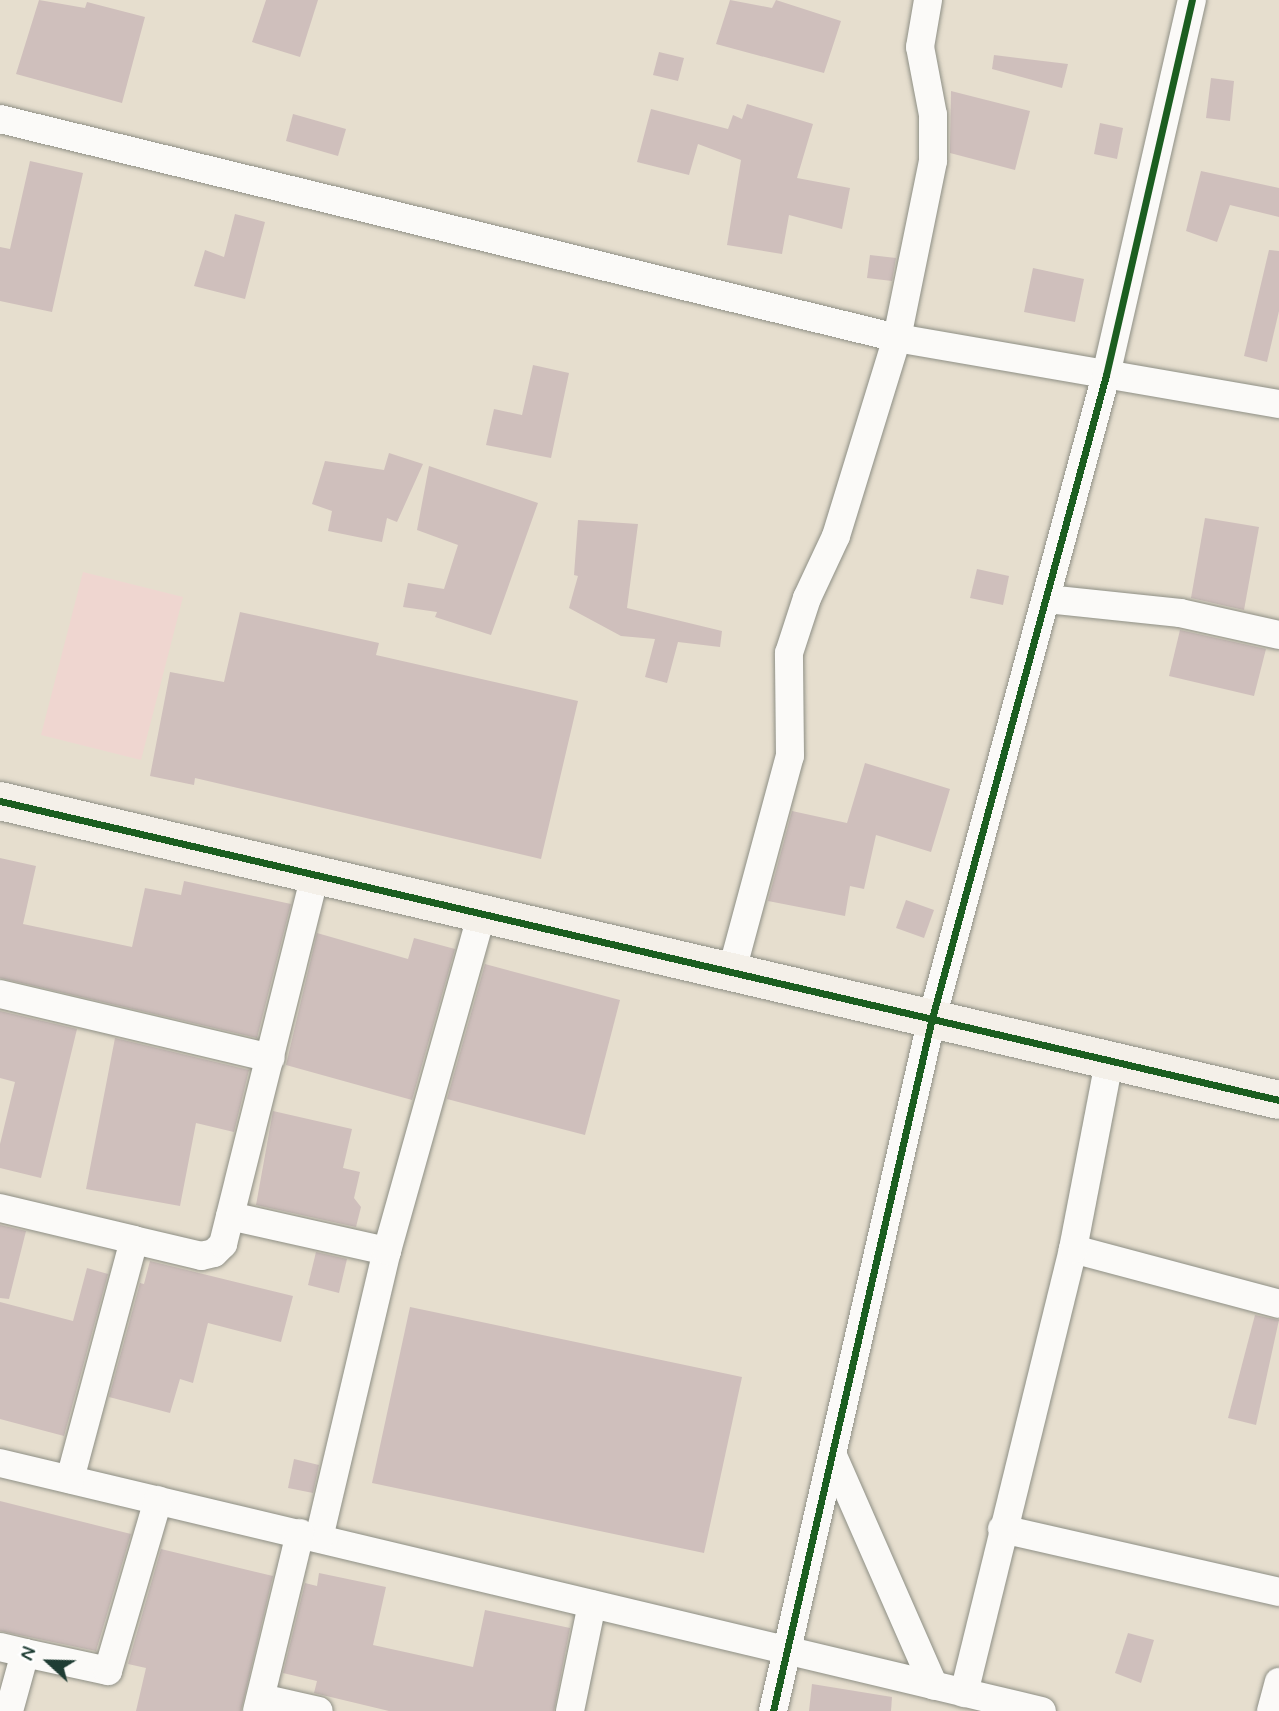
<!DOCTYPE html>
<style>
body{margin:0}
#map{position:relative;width:1279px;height:1711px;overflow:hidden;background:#e6dece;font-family:Mynerve,sans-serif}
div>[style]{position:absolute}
.built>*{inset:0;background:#efd6d0}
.building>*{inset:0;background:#cfbfbc}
.roads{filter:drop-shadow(0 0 2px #8e8f85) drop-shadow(0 0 2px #8e8f85)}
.street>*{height:28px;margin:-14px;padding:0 14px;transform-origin:14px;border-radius:14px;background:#fbfaf8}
.secondary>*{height:38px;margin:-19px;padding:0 19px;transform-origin:19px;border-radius:19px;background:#f4f0e9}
.cycleway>*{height:7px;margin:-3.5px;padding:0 3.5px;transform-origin:3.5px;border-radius:3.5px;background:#1b5e20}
span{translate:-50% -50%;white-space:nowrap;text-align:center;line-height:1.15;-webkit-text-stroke:7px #fff;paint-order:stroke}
.north{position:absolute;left:14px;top:1627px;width:70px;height:70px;-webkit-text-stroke:5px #fff;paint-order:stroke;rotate:292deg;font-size:19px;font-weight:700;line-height:28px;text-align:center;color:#1f3d34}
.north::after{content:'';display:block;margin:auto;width:24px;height:32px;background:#1f3d34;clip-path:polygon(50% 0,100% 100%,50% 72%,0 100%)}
</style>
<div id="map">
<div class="built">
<div style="clip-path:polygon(83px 572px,183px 597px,141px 760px,41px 735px)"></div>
</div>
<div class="building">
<div style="clip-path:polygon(39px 0,85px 8px,87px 2px,145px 17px,122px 103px,16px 74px)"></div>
<div style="clip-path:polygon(266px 0,318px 0,300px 57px,252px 42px)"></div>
<div style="clip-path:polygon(730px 0,772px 8px,776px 0,841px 21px,824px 73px,716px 44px)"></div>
<div style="clip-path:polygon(659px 52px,684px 58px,678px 81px,653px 75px)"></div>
<div style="clip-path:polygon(994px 55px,1068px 64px,1062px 88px,992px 69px)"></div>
<div style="clip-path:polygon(1211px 78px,1234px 81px,1230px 121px,1206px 118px)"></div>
<div style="clip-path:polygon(951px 91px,1030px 111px,1015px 170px,950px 153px)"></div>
<div style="clip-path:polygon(747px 104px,813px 124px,797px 178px,850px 188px,842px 229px,789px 215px,782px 254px,727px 245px,741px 160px,698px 144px,689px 175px,637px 162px,651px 109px,728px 129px,733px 115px,742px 119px)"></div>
<div style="clip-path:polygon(293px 114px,346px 129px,338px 156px,286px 141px)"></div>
<div style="clip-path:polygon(1100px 123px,1123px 128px,1117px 159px,1094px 154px)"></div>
<div style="clip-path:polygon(30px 161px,83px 173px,52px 312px,0 301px,0 247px,10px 249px)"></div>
<div style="clip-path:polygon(1201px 171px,1279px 188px,1279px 217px,1230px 205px,1217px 242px,1186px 231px)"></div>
<div style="clip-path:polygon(235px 214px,265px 222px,245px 299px,194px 286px,205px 250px,224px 257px)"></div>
<div style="clip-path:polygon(1269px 250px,1279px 251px,1279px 311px,1267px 362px,1244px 356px)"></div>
<div style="clip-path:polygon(870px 255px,896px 258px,892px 281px,867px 278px)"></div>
<div style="clip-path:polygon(1033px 268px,1084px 279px,1075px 322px,1024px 312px)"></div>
<div style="clip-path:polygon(533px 365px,569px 373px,551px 458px,486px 445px,494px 409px,522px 415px)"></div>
<div style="clip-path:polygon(389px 453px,423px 464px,397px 522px,387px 518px,382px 542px,328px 531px,332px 511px,312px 504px,325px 461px,384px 470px)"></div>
<div style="clip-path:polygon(429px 466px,538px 503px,491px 635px,435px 617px,437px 612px,403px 607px,408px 583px,444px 589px,458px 545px,417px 530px)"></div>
<div style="clip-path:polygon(1205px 518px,1259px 527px,1244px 610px,1191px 598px)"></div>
<div style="clip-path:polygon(578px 520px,638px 524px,627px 608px,722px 631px,720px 647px,678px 642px,667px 683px,645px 677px,655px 639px,621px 636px,569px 608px,578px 576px,574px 575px)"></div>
<div style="clip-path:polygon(977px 569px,1009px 576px,1003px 605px,970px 598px)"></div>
<div style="clip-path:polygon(240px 612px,379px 643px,376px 655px,578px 701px,541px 859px,195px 778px,194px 785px,150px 776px,170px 672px,224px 682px)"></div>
<div style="clip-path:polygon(1180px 630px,1266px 649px,1254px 696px,1169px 676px)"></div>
<div style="clip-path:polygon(865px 763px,950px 789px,931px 852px,876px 835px,864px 889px,850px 886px,845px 916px,768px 901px,792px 811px,847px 823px)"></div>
<div style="clip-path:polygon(0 858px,36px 866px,23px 924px,132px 947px,145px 888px,181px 895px,184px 881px,291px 904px,257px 1038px,0 978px)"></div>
<div style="clip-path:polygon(906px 900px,934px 910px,924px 938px,896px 928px)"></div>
<div style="clip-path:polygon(317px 933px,408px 959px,414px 938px,455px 949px,412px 1100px,286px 1065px)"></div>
<div style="clip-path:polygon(485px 964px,620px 1000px,585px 1135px,447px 1099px)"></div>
<div style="clip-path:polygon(0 1011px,77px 1029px,41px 1178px,0 1168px,0 1144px,15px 1082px,0 1078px)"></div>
<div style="clip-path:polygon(115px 1038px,249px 1070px,234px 1132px,196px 1123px,180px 1206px,86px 1189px)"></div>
<div style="clip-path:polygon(273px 1111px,352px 1129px,343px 1168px,360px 1172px,354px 1198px,361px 1207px,356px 1227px,256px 1205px)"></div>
<div style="clip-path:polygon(0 1225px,26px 1231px,9px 1299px,0 1298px)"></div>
<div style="clip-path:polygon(316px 1252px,347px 1259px,339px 1293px,308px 1285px)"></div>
<div style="clip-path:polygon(150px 1261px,293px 1296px,281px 1342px,208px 1323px,193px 1383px,180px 1379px,170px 1413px,109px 1397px,140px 1283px,144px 1284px)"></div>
<div style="clip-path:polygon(87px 1268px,108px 1274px,64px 1436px,0 1419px,0 1302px,73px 1321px)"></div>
<div style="clip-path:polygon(410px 1307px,742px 1377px,704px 1553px,372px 1483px)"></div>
<div style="clip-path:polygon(1255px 1315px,1279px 1320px,1256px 1425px,1228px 1418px)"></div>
<div style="clip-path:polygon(294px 1459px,319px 1465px,313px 1493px,288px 1488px)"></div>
<div style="clip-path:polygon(0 1501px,131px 1534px,96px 1651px,0 1631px)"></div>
<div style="clip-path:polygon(161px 1549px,273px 1576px,241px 1711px,136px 1711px,146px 1668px,128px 1664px)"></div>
<div style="clip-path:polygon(319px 1573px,386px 1587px,373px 1645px,473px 1667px,485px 1610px,570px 1628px,554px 1711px,389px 1711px,314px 1693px,317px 1681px,283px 1673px,305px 1583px,317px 1586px)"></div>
<div style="clip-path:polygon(1128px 1633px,1154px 1640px,1141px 1683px,1115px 1673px)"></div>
<div style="clip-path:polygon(812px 1684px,892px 1697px,891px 1711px,809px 1711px)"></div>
</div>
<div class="roads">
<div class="street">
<div style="left:0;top:119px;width:923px;rotate:13.72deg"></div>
<div style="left:897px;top:338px;width:388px;rotate:9.8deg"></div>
<div style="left:1047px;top:599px;width:134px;rotate:6deg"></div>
<div style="left:1180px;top:613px;width:101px;rotate:12.5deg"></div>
<div style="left:731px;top:974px;width:226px;rotate:-74.9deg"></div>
<div style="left:790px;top:756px;width:103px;rotate:-90.6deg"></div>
<div style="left:789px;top:653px;width:58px;rotate:-71.9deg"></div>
<div style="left:807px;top:598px;width:68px;rotate:-64.9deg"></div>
<div style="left:836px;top:536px;width:207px;rotate:-72.9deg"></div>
<div style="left:897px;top:338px;width:181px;rotate:-78.5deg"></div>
<div style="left:933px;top:161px;width:46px;rotate:-90deg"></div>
<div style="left:933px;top:115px;width:69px;rotate:-100.8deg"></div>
<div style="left:920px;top:47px;width:48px;rotate:-80.3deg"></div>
<div style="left:0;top:994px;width:278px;rotate:13.3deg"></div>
<div style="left:0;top:1208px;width:138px;rotate:13.4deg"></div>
<div style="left:230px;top:1216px;width:161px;rotate:12.6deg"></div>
<div style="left:1073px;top:1249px;width:213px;rotate:14.9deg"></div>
<div style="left:833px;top:1456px;width:251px;rotate:66.3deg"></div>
<div style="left:0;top:1463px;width:1071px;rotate:13.39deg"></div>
<div style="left:70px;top:1479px;width:247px;rotate:-75deg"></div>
<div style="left:134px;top:1240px;width:69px;rotate:13.4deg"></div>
<div style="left:201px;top:1256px;width:13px;rotate:-13deg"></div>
<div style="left:214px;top:1253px;width:13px;rotate:-45deg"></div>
<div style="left:223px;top:1244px;width:381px;rotate:-76deg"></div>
<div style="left:1002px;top:1529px;width:284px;rotate:12.8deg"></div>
<div style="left:319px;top:1538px;width:295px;rotate:-76.7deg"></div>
<div style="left:387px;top:1251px;width:350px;rotate:-74.3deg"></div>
<div style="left:0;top:1647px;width:26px;rotate:13deg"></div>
<div style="left:25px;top:1653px;width:60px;rotate:105.4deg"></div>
<div style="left:25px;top:1653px;width:85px;rotate:12.2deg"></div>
<div style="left:108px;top:1671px;width:178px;rotate:-73.7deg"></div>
<div style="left:964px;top:1693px;width:457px;rotate:-76.2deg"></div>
<div style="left:1073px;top:1249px;width:190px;rotate:-79.1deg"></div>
<div style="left:261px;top:1698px;width:59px;rotate:12.6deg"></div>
<div style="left:257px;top:1711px;width:183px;rotate:-76.4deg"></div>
<div style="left:570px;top:1711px;width:109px;rotate:-78.4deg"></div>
<div style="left:773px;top:1711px;width:707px;rotate:-77.08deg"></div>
<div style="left:931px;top:1022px;width:670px;rotate:-74.86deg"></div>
<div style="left:1106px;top:375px;width:385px;rotate:-77.1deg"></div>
<div style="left:1271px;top:1711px;width:30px;rotate:-75deg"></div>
</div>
<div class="secondary">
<div style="left:0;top:801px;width:1313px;rotate:13.16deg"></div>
</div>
</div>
<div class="cycleway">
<div style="left:0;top:801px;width:1313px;rotate:13.16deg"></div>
<div style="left:773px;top:1711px;width:707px;rotate:-77.08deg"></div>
<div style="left:931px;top:1022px;width:670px;rotate:-74.86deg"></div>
<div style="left:1106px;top:375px;width:385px;rotate:-77.1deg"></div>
</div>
<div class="north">N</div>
</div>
